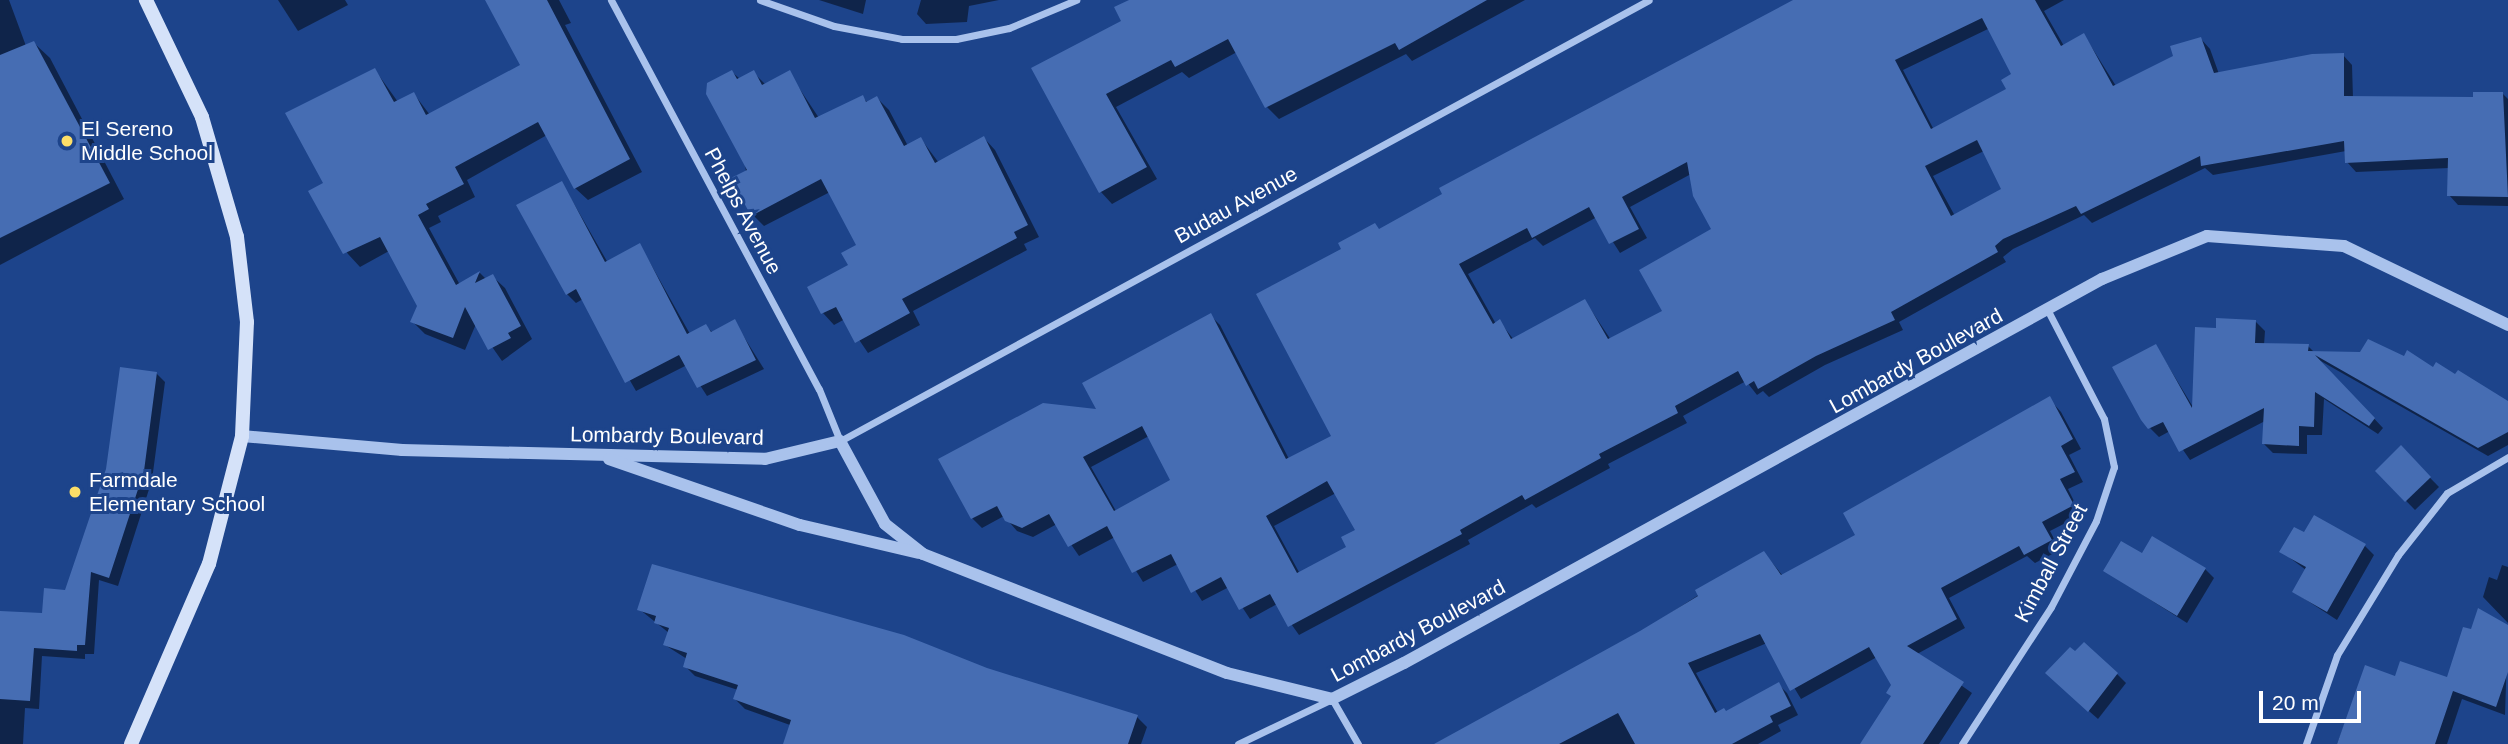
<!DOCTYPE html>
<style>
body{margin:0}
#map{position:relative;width:2508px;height:744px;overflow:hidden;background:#1d448b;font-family:Arial,sans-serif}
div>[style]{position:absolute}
.shadow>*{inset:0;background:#0007}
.building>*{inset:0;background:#466db3}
.minor>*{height:7px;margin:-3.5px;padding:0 3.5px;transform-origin:3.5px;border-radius:3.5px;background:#a9c2ec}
.tertiary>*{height:12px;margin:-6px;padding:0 6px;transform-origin:6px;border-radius:6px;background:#a9c2ec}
.secondary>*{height:14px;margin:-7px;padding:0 7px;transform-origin:7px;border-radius:7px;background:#d5e2f9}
.dots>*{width:19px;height:19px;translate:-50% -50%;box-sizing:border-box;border:4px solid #1d448b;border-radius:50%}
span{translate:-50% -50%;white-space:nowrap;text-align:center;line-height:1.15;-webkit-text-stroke:6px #1d448b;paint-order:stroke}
.poi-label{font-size:21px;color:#fff}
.left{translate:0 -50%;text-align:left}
.street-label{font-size:21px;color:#fff}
.scale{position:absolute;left:2259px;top:691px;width:102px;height:32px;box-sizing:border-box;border:4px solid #fff;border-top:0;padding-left:9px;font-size:21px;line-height:24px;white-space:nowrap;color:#fff;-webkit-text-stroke:5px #1d448b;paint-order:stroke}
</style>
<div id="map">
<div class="shadow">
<div style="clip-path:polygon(0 0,9px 0,26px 46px,34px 43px,50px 58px,124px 199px,0 265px)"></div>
<div style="clip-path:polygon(278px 0,345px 0,348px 5px,298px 31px)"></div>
<div style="clip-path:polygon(487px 0,559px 0,571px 23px,565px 25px,642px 172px,588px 200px,575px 188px,547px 135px,467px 180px,475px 197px,438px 216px,441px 222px,429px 228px,460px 285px,480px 273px,486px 279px,492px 276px,505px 288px,532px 339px,502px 361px,476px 324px,465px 350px,425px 334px,412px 321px,419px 306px,389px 251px,360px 267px,348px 254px,311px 192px,325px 184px,375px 70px,398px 102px,414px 94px,430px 115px,522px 65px)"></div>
<div style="clip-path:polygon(819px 0,866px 0,863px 14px)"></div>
<div style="clip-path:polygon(921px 0,999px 0,969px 6px,967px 22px,926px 24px,917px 14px)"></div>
<div style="clip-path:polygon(1139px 0,1525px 0,1412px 61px,1406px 54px,1279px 119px,1267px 107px,1237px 52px,1189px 78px,1182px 72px,1116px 107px,1157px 179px,1112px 204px,1101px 192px,1033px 69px,1123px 21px)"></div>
<div style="clip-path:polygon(evenodd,1795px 0,2064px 0,2044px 11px,2064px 46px,2084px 35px,2116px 86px,2176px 57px,2201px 39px,2210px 49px,2219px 74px,2343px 55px,2352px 65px,2353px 98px,2475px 99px,2502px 93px,2508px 99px,2508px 206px,2458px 205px,2449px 195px,2449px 168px,2356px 172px,2347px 162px,2346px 151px,2213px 175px,2205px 168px,2092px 223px,2084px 215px,2013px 249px,2003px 257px,2006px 262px,1899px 322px,1903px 330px,1825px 365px,1769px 397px,1763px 391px,1757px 395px,1746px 381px,1683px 416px,1687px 423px,1608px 464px,1610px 468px,1536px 508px,1532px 504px,1468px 540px,1470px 544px,1299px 635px,1277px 604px,1250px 619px,1229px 587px,1202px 601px,1178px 564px,1143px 582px,1115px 537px,1079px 556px,1057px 524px,1033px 537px,1017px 531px,1004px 516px,982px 528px,972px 518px,1210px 315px,1220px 325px,1289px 459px,1334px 437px,1380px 231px,1444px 195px,1441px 189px,1795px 0,1990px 28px,2013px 75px,2008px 90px,1934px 130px,1903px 70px,1990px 28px,1795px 0,1984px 151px,2003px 189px,1955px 216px,1933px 176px,1984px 151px,1795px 0,1691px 174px,1713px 230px,1664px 311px,1611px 340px,1585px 301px,1514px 340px,1500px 322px,1496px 324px,1468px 274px,1535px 238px,1543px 246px,1597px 217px,1620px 253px,1647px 238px,1630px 207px,1691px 174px,1795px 0,1149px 436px,1173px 481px,1116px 511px,1091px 467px,1149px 436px,1795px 0,1336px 493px,1357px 531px,1349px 548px,1300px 574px,1274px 526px,1336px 493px)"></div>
<div style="clip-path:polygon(732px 72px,740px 79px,753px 72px,765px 84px,789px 73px,819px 118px,862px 97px,868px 103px,877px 98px,889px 110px,908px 146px,921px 139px,939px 163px,984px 138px,995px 150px,1039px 237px,1024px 244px,1027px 250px,913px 311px,920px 325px,868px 353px,845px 319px,834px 325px,823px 313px,809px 288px,850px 266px,859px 245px,830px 192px,764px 226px,752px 214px)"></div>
<div style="clip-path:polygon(562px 183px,608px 263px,640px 245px,690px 334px,706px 326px,713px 333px,734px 321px,764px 369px,707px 396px,687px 365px,636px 391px,583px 299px,576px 303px,567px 294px)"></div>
<div style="clip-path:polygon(2256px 322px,2265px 331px,2264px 345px,2308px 346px,2315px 353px,2433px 369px,2508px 404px,2508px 445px,2488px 456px,2319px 360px,2383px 428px,2378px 434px,2324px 399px,2322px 435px,2307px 435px,2307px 454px,2273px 453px,2264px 444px,2265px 421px,2190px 460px,2170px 431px,2159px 437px,2150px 428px,2156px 346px,2193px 407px,2217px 330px)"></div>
<div style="clip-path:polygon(156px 373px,165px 382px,152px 480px,118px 586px,99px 580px,94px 654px,85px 654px,85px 659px,42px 656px,39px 709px,25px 708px,23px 744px,0 744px,0 613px,44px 615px,67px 592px)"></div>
<div style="clip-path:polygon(2042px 402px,2052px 402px,2061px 412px,2081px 449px,2069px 455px,2083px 482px,2068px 489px,2081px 515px,2050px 531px,2060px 550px,2035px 563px,2027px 556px,1949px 598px,1965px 628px,1917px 654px,1972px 693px,1939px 744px,1862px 744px,1892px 697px,1893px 685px,1877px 657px,1801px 699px,1767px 643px,1696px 673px,1718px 713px,1727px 713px,1778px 684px,1787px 693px,1798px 715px,1778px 725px,1781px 731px,1758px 744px,1439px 744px,1641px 632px,1764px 553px,1783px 576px,1857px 535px,1845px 513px)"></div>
<div style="clip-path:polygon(2401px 448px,2439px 487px,2415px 510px,2377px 471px)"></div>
<div style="clip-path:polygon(2304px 535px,2365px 546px,2374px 555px,2337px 620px,2294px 592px,2306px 570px,2282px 552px)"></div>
<div style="clip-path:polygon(2143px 555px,2205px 569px,2214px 578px,2187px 623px,2105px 571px)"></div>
<div style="clip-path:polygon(2502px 565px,2508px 567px,2508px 623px,2483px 597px,2489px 577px,2497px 580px)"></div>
<div style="clip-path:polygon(639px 609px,987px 670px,1137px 717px,1147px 727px,1141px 744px,784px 744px,790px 725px,745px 709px,735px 699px,738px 690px,695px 676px,685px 666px,687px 659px,665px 645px,669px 633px)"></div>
<div style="clip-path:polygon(2508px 626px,2505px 715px,2462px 699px,2447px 744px,2337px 744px,2366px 668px,2396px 678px,2448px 679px,2472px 631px)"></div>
<div style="clip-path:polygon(2117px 674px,2126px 683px,2098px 719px,2056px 682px)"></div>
</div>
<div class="building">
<div style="clip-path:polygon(485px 0,547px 0,630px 159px,574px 189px,538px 122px,455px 167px,464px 184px,426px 204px,429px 209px,418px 215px,456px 285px,480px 271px,475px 283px,493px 274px,521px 326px,508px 333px,511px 338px,488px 350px,465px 307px,453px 338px,410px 322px,417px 306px,380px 237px,343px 254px,308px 191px,323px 183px,285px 113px,375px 68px,394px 102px,414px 92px,426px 115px,520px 65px)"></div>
<div style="clip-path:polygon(1129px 0,1487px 0,1399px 50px,1395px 43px,1265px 108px,1228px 39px,1175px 67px,1171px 60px,1106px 94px,1147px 167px,1099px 193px,1031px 68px,1121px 21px,1114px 7px)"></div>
<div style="clip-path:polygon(evenodd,1793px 0,2035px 0,2061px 46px,2084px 33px,2113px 86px,2173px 56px,2170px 46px,2201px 37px,2214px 73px,2312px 54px,2344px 53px,2344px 96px,2473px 97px,2473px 92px,2503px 92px,2508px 197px,2447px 196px,2448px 158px,2345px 163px,2344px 141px,2201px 166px,2200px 156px,2081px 214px,2076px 206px,2003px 239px,1995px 246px,1998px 252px,1891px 312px,1895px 320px,1816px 356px,1758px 389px,1754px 381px,1746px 386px,1738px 371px,1675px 406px,1678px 413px,1599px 454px,1601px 458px,1525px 500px,1522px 495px,1460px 530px,1462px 534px,1288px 627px,1270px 594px,1239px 610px,1221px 577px,1191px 593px,1171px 554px,1132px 573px,1107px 526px,1068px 547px,1049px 514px,1022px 528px,1005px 521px,997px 506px,971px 519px,938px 459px,1043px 403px,1096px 409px,1082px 383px,1211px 313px,1286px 459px,1331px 436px,1256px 294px,1341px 249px,1338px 243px,1375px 223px,1379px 229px,1442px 194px,1439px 188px,1793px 0,1982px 18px,2011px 74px,2001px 80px,2006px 89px,1931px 129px,1895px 60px,1982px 18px,1793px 0,1977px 140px,2001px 189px,1951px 216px,1925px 166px,1977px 140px,1793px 0,1687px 162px,1693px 196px,1711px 229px,1639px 270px,1662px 311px,1608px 339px,1585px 299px,1511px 339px,1500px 319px,1493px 324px,1459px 264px,1527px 228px,1532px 238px,1589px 207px,1609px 244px,1639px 229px,1622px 197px,1687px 162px,1793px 0,1142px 426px,1170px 480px,1114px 511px,1083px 457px,1142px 426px,1793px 0,1327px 481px,1355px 530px,1341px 537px,1346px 547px,1297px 573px,1266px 516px,1327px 481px)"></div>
<div style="clip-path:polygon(34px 41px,110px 183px,0 238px,0 55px)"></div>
<div style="clip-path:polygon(732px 70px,737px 79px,754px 70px,762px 85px,790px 70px,815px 118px,863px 95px,866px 102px,877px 96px,904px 146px,921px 137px,935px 163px,984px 136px,1028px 225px,1014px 232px,1017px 238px,902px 299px,910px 313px,855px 343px,836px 307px,821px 314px,807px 287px,848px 265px,841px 253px,856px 245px,821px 179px,751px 216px,731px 178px,747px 170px,706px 94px,707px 83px)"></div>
<div style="clip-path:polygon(562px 181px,605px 262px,640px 243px,687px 334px,706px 324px,711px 332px,735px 319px,756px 360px,697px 388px,679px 355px,625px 383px,576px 289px,566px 295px,516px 205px)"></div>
<div style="clip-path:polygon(2216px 318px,2256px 320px,2255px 343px,2309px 344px,2308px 351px,2360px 352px,2368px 339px,2404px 356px,2407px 350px,2433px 367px,2436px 362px,2455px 374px,2458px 370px,2508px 401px,2508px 432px,2478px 448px,2315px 355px,2375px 418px,2369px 426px,2315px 392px,2314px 427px,2299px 426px,2299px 446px,2262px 444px,2264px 408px,2179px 452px,2163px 422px,2148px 429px,2141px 420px,2112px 367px,2156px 344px,2192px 408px,2195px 327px,2216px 328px)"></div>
<div style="clip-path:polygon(120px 367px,157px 372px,144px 471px,109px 578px,91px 572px,85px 645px,77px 645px,77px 651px,34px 648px,30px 701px,0 699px,0 611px,42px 613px,44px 588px,65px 590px,106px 469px)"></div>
<div style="clip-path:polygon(2050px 396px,2073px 439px,2061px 446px,2075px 472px,2060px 479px,2074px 505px,2042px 522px,2052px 540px,2024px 555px,2019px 546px,1941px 588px,1957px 619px,1907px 646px,1964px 682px,1923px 744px,1860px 744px,1891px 696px,1886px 693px,1891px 685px,1869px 647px,1790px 691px,1760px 634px,1688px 663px,1715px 713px,1724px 708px,1726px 711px,1779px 682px,1791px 706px,1770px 716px,1773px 722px,1732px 744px,1635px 744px,1618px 713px,1559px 744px,1434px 744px,1640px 631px,1698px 596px,1695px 590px,1764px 551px,1781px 575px,1855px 535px,1843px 513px)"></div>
<div style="clip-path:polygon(2401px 445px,2431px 477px,2405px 502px,2375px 471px)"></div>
<div style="clip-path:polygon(2314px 515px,2366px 544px,2327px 612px,2292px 592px,2306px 567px,2279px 552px,2294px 527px,2304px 532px)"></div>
<div style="clip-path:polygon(2152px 536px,2206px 568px,2177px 616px,2103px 571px,2121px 541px,2142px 553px)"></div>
<div style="clip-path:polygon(652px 564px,904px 635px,987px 668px,1138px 715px,1128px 744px,783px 744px,791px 720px,733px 699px,738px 685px,683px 667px,687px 653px,663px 645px,669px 628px,654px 623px,656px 616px,637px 610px)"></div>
<div style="clip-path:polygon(2478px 608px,2508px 625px,2508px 672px,2496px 707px,2453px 691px,2435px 744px,2337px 744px,2365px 665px,2395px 676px,2400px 661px,2447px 677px,2463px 627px,2471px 629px)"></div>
<div style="clip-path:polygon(2084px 642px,2118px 673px,2088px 712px,2045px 673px,2070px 647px,2075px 651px)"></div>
</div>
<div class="minor">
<div style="left:611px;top:0;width:441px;rotate:61.9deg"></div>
<div style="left:819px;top:389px;width:56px;rotate:68deg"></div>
<div style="left:840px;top:441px;width:921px;rotate:-28.6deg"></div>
<div style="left:760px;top:0;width:78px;rotate:19.4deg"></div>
<div style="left:834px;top:26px;width:69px;rotate:10.8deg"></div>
<div style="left:902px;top:39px;width:54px"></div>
<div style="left:956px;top:39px;width:54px;rotate:-11.7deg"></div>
<div style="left:1009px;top:28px;width:73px;rotate:-22.7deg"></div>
<div style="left:1238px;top:744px;width:104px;rotate:-25.6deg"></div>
<div style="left:1332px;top:699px;width:52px;rotate:60deg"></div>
<div style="left:1962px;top:744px;width:163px;rotate:-57deg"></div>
<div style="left:2051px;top:607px;width:97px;rotate:-62.4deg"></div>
<div style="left:2096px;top:521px;width:57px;rotate:-71.6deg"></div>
<div style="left:2114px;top:467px;width:49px;rotate:-101.8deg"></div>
<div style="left:2104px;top:419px;width:122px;rotate:-117.4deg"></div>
<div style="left:2306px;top:744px;width:94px;rotate:-70.8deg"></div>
<div style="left:2337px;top:655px;width:117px;rotate:-58.6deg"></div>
<div style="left:2398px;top:555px;width:79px;rotate:-51.7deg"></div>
<div style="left:2447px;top:493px;width:71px;rotate:-30.5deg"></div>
</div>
<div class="tertiary">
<div style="left:242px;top:436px;width:161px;rotate:5deg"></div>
<div style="left:402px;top:450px;width:363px;rotate:1.4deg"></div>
<div style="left:765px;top:459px;width:77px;rotate:-13.5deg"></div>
<div style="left:840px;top:441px;width:94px;rotate:61.5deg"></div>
<div style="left:885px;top:524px;width:48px;rotate:38.3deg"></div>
<div style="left:923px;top:554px;width:326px;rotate:21.4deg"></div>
<div style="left:1227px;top:673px;width:108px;rotate:13.9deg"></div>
<div style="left:1332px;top:699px;width:80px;rotate:-26.6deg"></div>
<div style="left:1404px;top:663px;width:797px;rotate:-28.82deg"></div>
<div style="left:2102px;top:279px;width:113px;rotate:-22.3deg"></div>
<div style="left:2207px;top:236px;width:137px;rotate:4.2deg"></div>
<div style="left:2344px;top:246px;width:182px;rotate:25.7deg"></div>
<div style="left:609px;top:459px;width:202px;rotate:19.1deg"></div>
<div style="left:800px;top:525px;width:122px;rotate:13.2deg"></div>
</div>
<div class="secondary">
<div style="left:131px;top:744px;width:196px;rotate:-66.6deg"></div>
<div style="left:209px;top:564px;width:132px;rotate:-75.5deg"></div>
<div style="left:242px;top:436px;width:114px;rotate:-87.5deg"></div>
<div style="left:247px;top:322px;width:86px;rotate:-96.7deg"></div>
<div style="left:237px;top:237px;width:125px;rotate:-106.3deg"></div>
<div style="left:202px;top:117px;width:130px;rotate:-115.6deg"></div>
</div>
<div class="dots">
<div style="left:67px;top:141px;background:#fcde68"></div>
<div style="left:75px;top:492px;background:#fcde68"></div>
</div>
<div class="poi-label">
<span class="left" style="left:81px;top:141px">El Sereno<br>Middle School</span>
<span class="left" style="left:89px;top:492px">Farmdale<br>Elementary School</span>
</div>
<div class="street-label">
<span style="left:1236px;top:205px;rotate:-29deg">Budau Avenue</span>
<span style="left:743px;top:211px;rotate:62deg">Phelps Avenue</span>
<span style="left:1916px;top:361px;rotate:-29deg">Lombardy Boulevard</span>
<span style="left:667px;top:436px;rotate:1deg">Lombardy Boulevard</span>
<span style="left:2051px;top:563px;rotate:-62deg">Kimball Street</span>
<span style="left:1418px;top:631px;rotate:-28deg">Lombardy Boulevard</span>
</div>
<div class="scale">20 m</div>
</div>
